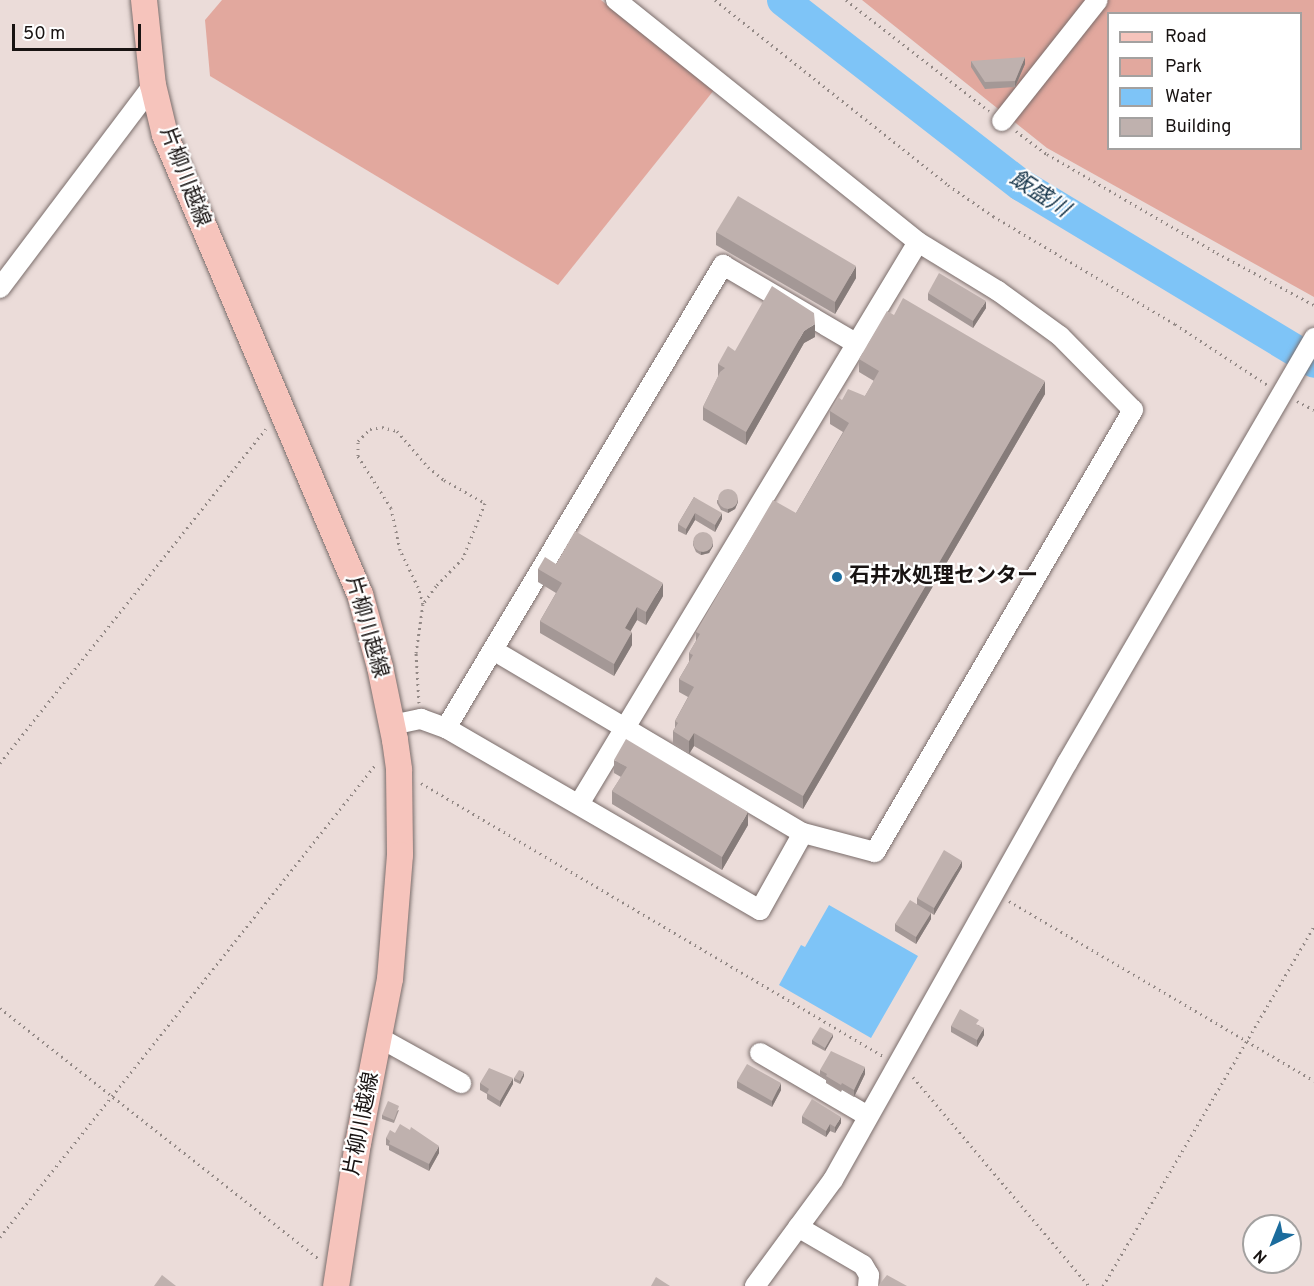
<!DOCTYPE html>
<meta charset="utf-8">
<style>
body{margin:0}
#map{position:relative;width:1314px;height:1286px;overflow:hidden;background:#ebdcd9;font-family:Overpass,"Noto Sans JP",sans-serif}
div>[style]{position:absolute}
.green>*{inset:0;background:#e2a89e}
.water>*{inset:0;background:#7ec4f7}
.river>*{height:32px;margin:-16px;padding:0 16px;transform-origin:16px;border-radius:16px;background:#7ec4f7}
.path>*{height:3px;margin-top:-1.5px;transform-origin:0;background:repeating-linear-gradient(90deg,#938986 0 1.5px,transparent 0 6px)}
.roads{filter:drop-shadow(0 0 2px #7a6d6b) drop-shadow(0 0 2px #7a6d6b)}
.minor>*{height:20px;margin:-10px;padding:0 10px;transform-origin:10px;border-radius:10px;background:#fff}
.major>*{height:26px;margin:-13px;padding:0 13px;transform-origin:13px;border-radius:13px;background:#f6c4bc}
.wall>*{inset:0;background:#a49896}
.shaded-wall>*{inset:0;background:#867c7a}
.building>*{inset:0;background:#bfb1ae}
.round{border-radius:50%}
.dots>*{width:16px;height:16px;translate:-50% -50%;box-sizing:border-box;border:3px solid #fff;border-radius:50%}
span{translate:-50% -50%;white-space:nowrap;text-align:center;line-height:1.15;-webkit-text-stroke:4.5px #fff;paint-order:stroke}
.street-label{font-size:21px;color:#181312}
.poi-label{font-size:21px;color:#181312;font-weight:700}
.left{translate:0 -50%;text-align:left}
.water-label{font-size:22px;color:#17364b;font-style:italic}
.legend{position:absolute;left:1107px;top:12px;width:195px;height:138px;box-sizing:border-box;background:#fff;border:2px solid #a3a1a0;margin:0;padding:8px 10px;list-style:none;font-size:18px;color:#181312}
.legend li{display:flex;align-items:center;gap:12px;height:30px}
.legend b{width:30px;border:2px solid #a3a1a0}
.north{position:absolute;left:1242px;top:1214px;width:60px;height:60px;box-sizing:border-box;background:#fff;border:2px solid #a3a1a0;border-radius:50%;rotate:223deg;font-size:16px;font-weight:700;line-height:24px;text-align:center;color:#181312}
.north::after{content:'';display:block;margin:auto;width:21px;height:27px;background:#1b6c9d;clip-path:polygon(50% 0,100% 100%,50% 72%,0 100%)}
.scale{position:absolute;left:12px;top:24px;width:129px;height:27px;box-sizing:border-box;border:3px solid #181312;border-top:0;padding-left:8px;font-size:18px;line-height:21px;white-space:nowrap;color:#181312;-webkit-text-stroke:4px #fff;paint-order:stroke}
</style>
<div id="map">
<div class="green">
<div style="clip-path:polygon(222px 0,601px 0,714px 90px,558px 285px,210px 76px,205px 20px)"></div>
<div style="clip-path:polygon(evenodd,862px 0,1314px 0,1314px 297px,1047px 148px,862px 0,1108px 14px,1300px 14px,1300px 148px,1108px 148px,1108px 14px)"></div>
</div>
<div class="water">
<div style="clip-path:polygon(829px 905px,918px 956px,871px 1038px,779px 985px,801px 945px,805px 947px)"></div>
</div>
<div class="river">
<div style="left:783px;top:0;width:301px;rotate:37.9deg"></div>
<div style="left:1021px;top:185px;width:342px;rotate:31.1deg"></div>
</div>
<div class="path">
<div style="left:715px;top:0;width:298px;rotate:38.4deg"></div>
<div style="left:948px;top:185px;width:55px;rotate:34.6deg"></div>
<div style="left:993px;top:216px;width:212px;rotate:30.7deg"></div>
<div style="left:1175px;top:324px;width:111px;rotate:33.3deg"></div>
<div style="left:846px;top:0;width:181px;rotate:37.8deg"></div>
<div style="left:1016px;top:131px;width:39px;rotate:37deg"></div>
<div style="left:1047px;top:154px;width:197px;rotate:30.2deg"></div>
<div style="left:1217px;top:253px;width:110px;rotate:28.2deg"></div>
<div style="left:1297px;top:401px;width:19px;rotate:28deg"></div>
<div style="left:419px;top:703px;width:50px;rotate:-93.4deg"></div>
<div style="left:416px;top:653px;width:49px;rotate:-81.9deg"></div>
<div style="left:423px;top:604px;width:18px;rotate:-106deg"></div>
<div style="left:418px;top:587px;width:41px;rotate:-115.9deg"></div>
<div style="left:400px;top:550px;width:43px;rotate:-102.1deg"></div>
<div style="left:391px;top:508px;width:62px;rotate:-122.4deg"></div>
<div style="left:358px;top:456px;width:15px;rotate:-90deg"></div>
<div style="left:358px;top:441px;width:17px;rotate:-45deg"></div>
<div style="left:370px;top:429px;width:12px;rotate:-9deg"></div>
<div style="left:382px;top:427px;width:16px;rotate:15deg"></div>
<div style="left:397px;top:431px;width:48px;rotate:49.3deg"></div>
<div style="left:428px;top:467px;width:21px;rotate:39deg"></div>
<div style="left:444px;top:480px;width:47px;rotate:29.3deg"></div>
<div style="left:485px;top:503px;width:59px;rotate:111.8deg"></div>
<div style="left:463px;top:558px;width:39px;rotate:134deg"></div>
<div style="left:436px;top:586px;width:22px;rotate:126deg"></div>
<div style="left:0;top:763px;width:427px;rotate:-51.5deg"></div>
<div style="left:421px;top:783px;width:537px;rotate:30.58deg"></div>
<div style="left:1009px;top:901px;width:354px;rotate:30.5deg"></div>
<div style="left:0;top:1008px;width:407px;rotate:38.2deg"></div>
<div style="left:913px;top:1077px;width:273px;rotate:49.9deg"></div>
<div style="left:0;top:1237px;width:604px;rotate:-51.52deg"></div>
<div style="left:1103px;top:1286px;width:416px;rotate:-59.6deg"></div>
</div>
<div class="roads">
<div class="minor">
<div style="left:1002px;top:121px;width:154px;rotate:-51.6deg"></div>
<div style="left:0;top:288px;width:254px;rotate:-53deg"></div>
<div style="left:493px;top:650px;width:360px;rotate:30.6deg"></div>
<div style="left:392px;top:725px;width:30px;rotate:-12deg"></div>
<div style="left:421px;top:719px;width:27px;rotate:20deg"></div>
<div style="left:446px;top:728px;width:363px;rotate:30.1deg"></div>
<div style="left:760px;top:910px;width:88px;rotate:-60.8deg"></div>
<div style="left:803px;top:833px;width:74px;rotate:14.8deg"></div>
<div style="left:875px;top:852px;width:512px;rotate:-59.73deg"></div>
<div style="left:1133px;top:410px;width:104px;rotate:-134.6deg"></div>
<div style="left:1060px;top:336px;width:77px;rotate:-144deg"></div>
<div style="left:998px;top:291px;width:94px;rotate:-148.5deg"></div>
<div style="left:446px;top:728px;width:540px;rotate:-59.11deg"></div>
<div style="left:723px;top:265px;width:156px;rotate:30.5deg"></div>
<div style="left:579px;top:804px;width:656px;rotate:-58.9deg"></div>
<div style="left:918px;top:242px;width:387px;rotate:-141.3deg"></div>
<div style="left:380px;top:1038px;width:93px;rotate:29.1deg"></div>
<div style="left:760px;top:1053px;width:125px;rotate:30.3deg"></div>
<div style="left:798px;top:1227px;width:75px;rotate:30.3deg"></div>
<div style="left:863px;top:1265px;width:12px;rotate:59deg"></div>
<div style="left:869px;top:1275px;width:11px;rotate:95deg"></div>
<div style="left:755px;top:1286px;width:132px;rotate:-53.7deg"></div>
<div style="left:833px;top:1180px;width:478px;rotate:-60.7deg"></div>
<div style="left:1067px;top:763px;width:492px;rotate:-59.8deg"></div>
</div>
<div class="major">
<div style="left:144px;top:0;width:85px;rotate:84deg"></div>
<div style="left:153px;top:85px;width:51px;rotate:76.5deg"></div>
<div style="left:165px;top:135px;width:499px;rotate:67deg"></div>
<div style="left:360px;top:594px;width:76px;rotate:74.7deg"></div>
<div style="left:380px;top:667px;width:75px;rotate:78.4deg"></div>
<div style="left:395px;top:740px;width:30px;rotate:82deg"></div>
<div style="left:399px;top:770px;width:85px;rotate:89.3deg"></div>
<div style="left:400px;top:855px;width:124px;rotate:94.6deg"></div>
<div style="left:390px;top:979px;width:167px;rotate:101deg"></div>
<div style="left:358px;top:1143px;width:145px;rotate:98.7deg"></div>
</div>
</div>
<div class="wall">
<div style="clip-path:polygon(971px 61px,1025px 64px,1015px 87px,985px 89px,971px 67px)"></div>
<div style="clip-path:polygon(716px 232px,856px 278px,835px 314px,716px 245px)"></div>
<div style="clip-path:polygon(928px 293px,986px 308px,973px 328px,928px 300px)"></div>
<div style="clip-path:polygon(815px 337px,804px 343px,746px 445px,703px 420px,703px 407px,718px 377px,718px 364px,735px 351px)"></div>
<div style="clip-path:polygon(859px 359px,1045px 394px,803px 809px,694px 746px,689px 754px,673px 744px,673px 731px,675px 728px,675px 721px,688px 697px,679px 692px,679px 679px,689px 662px,689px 653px,696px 641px,696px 632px,796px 513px,843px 432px,830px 424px,830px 411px,842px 400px,865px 396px,874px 381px,859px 372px)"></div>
<div style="clip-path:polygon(694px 497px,722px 519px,715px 532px,695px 520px,686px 535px,678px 531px,678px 524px)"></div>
<div style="clip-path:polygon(717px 500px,738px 502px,735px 509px,728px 513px,721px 510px,717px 503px)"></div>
<div style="clip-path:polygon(693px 541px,713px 546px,709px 553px,701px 555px,696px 552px,693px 545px)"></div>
<div style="clip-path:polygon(556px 564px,663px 596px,646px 625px,637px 620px,630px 631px,632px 645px,614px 676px,540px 633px,540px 621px,556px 593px,538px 582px,538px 569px)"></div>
<div style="clip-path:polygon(614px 760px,748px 825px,722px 870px,612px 804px,612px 791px,621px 777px,614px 773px)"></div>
<div style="clip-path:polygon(962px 867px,934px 915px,931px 913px,931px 919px,916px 944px,895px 931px,895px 924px,917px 904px,917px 898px)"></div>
<div style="clip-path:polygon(979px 1025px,984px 1035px,977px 1047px,951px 1032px,951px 1026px)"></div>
<div style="clip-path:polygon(833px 1037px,825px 1051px,812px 1044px,812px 1040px)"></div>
<div style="clip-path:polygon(820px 1070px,865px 1074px,854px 1097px,842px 1090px,841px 1092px,826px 1083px,826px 1080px,820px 1076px)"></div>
<div style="clip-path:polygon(524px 1076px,520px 1084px,514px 1081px,514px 1078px)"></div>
<div style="clip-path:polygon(737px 1081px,781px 1090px,772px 1107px,737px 1088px)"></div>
<div style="clip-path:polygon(480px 1083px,513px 1084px,500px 1107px,487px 1099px,487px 1094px,480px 1090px)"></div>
<div style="clip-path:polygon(399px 1110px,394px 1123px,382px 1119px,382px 1115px)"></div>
<div style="clip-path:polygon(802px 1116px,841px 1123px,835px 1133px,830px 1131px,826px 1137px,802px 1123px)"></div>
<div style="clip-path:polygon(395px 1133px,439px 1153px,429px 1171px,389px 1150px,389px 1146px,386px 1145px,386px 1138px)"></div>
</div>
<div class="shaded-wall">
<div style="clip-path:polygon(1025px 57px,1025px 64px,1015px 87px,1015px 81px)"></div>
<div style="clip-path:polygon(856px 266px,856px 278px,835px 314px,835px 302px)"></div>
<div style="clip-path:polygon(986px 301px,986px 308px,973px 328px,973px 321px)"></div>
<div style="clip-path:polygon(815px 324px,815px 337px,804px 343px,746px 445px,746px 432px,804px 331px)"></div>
<div style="clip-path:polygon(1045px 381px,1045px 394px,803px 809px,803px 796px)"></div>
<div style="clip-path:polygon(738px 499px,738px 502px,735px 509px,728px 513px,728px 509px)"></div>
<div style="clip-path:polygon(695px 513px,695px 520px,686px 535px,686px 529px)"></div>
<div style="clip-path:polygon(722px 513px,722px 519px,715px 532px,715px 525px)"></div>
<div style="clip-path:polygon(713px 543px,713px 546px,709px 553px,701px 555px,701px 552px)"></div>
<div style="clip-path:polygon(663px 583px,663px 596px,646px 625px,646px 612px)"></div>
<div style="clip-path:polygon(637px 607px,637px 620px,625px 641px,625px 628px)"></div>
<div style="clip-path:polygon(632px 632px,632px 645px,614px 676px,614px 664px)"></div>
<div style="clip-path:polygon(694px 733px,694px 746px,689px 754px,689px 741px)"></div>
<div style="clip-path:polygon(748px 812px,748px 825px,722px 870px,722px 857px)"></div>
<div style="clip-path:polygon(962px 861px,962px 867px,934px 915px,934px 908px)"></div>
<div style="clip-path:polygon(931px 913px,931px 919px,916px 944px,916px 937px)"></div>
<div style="clip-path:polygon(984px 1028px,984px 1035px,977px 1047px,977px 1040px)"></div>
<div style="clip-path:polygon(833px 1034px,833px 1037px,825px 1051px,825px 1048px)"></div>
<div style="clip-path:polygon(865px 1067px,865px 1074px,854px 1097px,854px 1090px)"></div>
<div style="clip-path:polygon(524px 1072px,524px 1076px,520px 1084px,520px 1081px)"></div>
<div style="clip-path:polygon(513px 1078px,513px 1084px,500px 1107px,500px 1101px)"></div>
<div style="clip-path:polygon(781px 1083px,781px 1090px,772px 1107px,772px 1101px)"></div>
<div style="clip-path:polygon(841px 1117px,841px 1123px,835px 1133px,835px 1127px)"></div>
<div style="clip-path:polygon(830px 1124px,830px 1131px,826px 1137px,826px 1131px)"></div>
<div style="clip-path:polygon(439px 1146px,439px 1153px,429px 1171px,429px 1164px)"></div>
</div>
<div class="building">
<div style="clip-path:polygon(1025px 57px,1015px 81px,985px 82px,971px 61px)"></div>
<div style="clip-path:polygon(738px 196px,856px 266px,835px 302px,716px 232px)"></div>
<div style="clip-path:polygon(939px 273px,986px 301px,973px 321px,928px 293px)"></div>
<div style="clip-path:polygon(772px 286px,814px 313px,815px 324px,804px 331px,746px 432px,703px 407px,720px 372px,725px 368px,718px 364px,728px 346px,735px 351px)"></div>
<div style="clip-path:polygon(903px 298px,1045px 381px,803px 796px,694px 733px,689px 741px,673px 731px,678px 723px,675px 721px,694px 687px,679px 679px,693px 655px,689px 653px,700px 634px,696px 632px,773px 500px,796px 513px,849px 423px,830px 411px,838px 397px,842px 400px,848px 389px,865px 396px,879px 371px,859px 359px,887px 311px,894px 315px)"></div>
<div class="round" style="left:718px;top:489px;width:20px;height:20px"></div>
<div style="clip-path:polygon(694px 497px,722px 513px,715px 525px,695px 513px,686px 529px,678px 524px)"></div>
<div style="clip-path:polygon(575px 531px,663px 583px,646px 612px,637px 607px,625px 628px,632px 632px,614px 664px,540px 621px,562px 583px,538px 569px,545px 557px,556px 564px)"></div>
<div class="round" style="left:693px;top:532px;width:20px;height:20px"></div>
<div style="clip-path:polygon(626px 739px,748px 812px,722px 857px,612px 791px,627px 767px,614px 760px)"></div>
<div style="clip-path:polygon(944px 850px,962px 861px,934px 908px,917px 898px)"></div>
<div style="clip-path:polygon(910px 900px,931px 913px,916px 937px,895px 924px)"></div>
<div style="clip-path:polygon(960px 1009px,979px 1020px,976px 1024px,984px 1028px,977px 1040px,951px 1026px)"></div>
<div style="clip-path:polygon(820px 1027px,833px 1034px,825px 1048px,812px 1040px)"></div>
<div style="clip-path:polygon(831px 1051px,865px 1067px,854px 1090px,842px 1083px,841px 1085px,826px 1076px,827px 1074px,820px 1070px)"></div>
<div style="clip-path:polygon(747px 1064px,781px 1083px,772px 1101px,737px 1081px)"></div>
<div style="clip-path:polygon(489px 1068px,513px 1078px,500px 1101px,487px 1093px,489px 1089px,480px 1083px)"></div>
<div style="clip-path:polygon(519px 1070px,524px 1072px,520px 1081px,514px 1078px)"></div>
<div style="clip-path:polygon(812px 1099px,841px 1117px,835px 1127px,830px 1124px,826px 1131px,802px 1116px)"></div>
<div style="clip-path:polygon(388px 1101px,399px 1106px,394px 1120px,382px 1115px)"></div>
<div style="clip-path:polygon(400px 1124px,410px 1130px,411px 1127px,439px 1146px,429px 1164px,389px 1144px,390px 1141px,386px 1138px,390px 1130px,395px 1133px)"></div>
<div style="clip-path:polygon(162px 1275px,176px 1286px,154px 1286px)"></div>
<div style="clip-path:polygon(887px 1275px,907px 1286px,878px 1286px)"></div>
<div style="clip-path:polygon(656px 1277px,670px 1286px,651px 1286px)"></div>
</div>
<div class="dots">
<div style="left:837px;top:577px;background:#1b6c9d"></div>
</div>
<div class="street-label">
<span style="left:184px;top:177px;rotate:69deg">片柳川越線</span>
<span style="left:366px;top:627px;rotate:74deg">片柳川越線</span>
<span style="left:363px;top:1124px;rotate:-79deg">片柳川越線</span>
</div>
<div class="poi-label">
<span class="left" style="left:849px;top:577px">石井水処理センター</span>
</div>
<div class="water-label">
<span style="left:1039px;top:195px;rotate:33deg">飯盛川</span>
</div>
<ul class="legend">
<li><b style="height:8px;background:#f6c4bc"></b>Road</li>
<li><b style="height:16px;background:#e2a89e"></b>Park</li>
<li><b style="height:16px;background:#7ec4f7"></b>Water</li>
<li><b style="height:16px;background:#bfb1ae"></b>Building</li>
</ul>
<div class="north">N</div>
<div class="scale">50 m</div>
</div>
